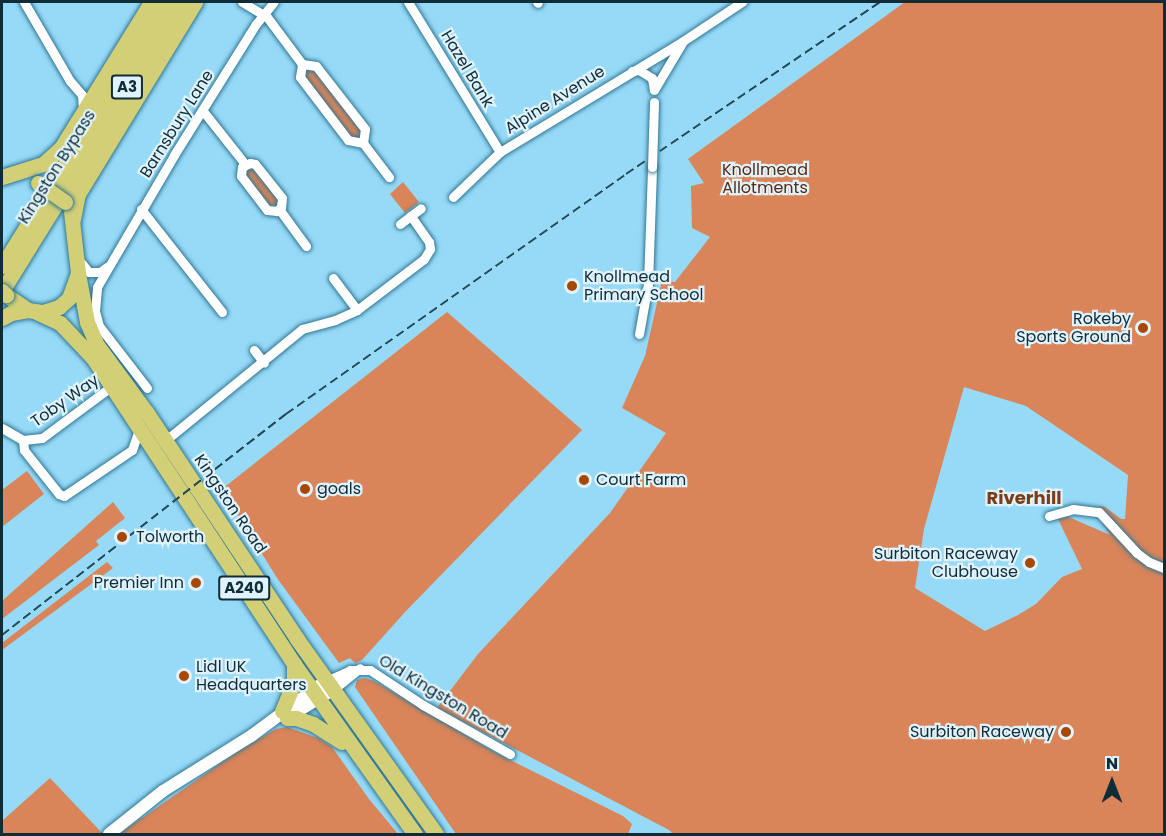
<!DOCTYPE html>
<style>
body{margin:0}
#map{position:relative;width:1166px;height:836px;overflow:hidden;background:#96daf8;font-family:Poppins,sans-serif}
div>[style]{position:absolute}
.green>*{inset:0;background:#d98459}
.roads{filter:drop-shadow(0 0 2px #327792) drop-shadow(0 0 2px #327792)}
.minor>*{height:9px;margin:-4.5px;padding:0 4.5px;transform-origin:4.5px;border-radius:4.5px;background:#fff}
.tertiary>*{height:12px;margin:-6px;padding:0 6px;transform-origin:6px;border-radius:6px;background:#fff}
.trunk>*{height:15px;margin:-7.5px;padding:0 7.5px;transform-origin:7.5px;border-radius:7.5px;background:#d3cf76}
.rail>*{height:2px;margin-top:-1px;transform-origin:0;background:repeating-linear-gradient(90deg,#244755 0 9px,transparent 0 13.5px)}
.bridges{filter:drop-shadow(0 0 2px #327792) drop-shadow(0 0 2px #327792)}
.minor-bridge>*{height:9px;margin:-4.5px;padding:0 4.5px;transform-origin:4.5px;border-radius:4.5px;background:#fff}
.trunk-bridge>*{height:15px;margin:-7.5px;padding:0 7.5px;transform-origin:7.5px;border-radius:7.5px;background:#d3cf76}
.dots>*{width:16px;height:16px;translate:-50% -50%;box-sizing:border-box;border:3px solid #e0f3fc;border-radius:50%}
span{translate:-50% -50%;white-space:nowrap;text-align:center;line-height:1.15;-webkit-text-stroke:4.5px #e0f3fc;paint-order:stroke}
.shield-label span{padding:2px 4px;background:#e0f3fc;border:2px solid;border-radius:4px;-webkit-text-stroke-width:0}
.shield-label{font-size:15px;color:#0f2c37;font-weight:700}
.street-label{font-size:16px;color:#0f2c37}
.park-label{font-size:16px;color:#592a11}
.poi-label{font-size:16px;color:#0f2c37}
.left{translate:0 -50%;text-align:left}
.right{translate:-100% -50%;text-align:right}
.neighbourhood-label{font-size:18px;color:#7c3c19;font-weight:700}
.frame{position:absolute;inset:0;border:3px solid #0f2c37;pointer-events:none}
.north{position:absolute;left:1082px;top:752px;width:60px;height:60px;-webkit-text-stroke:4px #e0f3fc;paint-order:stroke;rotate:0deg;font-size:16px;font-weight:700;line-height:24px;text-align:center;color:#0f2c37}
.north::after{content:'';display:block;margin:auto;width:21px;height:27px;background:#0f2c37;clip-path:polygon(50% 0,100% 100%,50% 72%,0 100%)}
</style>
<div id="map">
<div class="green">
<div style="clip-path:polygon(evenodd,905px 2px,1164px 2px,1164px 834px,673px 834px,669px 830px,437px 708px,478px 654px,610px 513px,666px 433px,622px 408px,645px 356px,662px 281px,675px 282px,710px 237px,692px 228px,691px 186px,704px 183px,688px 159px,905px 2px,964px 387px,1026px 406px,1128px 475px,1125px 519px,1121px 519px,1105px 507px,1100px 506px,1099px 509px,1100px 519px,1110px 535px,1064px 515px,1058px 519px,1082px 569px,1062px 577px,1036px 604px,1018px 615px,985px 631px,915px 588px,924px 529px,964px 387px)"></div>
<div style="clip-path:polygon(306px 66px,311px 66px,361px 130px,359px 137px,352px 138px,303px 75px)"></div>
<div style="clip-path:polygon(246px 166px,250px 166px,279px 197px,277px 205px,267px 205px,245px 175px)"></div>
<div style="clip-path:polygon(403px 182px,419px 202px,405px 213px,390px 194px)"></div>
<div style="clip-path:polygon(447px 312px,582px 430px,406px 611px,362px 660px,355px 663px,350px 658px,339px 663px,277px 578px,222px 489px)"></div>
<div style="clip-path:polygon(27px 471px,44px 494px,2px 527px,2px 490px)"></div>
<div style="clip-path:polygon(113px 502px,125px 518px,96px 541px,99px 545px,2px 619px,2px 601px)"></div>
<div style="clip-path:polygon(107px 562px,113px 568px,2px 650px,2px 643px)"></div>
<div style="clip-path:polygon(365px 678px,374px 681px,496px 753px,623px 816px,632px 824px,628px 834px,456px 834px,355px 687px,357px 680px)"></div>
<div style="clip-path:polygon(287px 727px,318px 738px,332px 747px,369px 799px,398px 834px,119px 834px,240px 750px,276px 729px)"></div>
<div style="clip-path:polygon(50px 778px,103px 834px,2px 834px,2px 821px)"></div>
</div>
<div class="roads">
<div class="minor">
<div style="left:24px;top:2px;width:91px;rotate:59.8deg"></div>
<div style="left:70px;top:81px;width:18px;rotate:49deg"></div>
<div style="left:82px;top:95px;width:13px;rotate:86deg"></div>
<div style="left:242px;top:2px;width:29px;rotate:31deg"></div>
<div style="left:267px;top:17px;width:59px;rotate:53.3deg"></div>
<div style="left:302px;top:64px;width:14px;rotate:8deg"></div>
<div style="left:316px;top:66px;width:80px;rotate:52.1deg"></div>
<div style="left:365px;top:129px;width:14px;rotate:98deg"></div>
<div style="left:363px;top:143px;width:15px;rotate:-169deg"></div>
<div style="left:348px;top:140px;width:79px;rotate:-127.3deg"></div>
<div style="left:300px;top:77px;width:13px;rotate:-81deg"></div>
<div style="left:408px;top:2px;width:176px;rotate:58.5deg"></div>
<div style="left:537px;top:2px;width:1px;rotate:45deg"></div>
<div style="left:632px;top:71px;width:7px;rotate:-8deg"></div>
<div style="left:639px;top:70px;width:15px;rotate:32deg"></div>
<div style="left:652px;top:78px;width:12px;rotate:81deg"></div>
<div style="left:654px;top:90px;width:55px;rotate:-59.2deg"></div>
<div style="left:203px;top:111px;width:68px;rotate:51.6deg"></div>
<div style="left:363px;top:143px;width:43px;rotate:52.6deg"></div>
<div style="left:250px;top:163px;width:5px;rotate:11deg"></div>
<div style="left:255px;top:164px;width:43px;rotate:51.5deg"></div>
<div style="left:282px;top:198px;width:9px;rotate:96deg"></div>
<div style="left:281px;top:207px;width:6px;rotate:135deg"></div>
<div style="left:277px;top:211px;width:10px;rotate:-174deg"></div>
<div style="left:267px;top:210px;width:43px;rotate:-127.4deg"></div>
<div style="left:241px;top:176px;width:9px;rotate:-84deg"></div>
<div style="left:242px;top:167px;width:9px;rotate:-27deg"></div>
<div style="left:453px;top:197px;width:65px;rotate:-43.8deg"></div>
<div style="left:500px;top:152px;width:214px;rotate:-31.2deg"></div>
<div style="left:683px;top:41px;width:71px;rotate:-33.5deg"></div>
<div style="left:141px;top:209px;width:131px;rotate:51.8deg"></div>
<div style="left:279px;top:209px;width:46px;rotate:53.9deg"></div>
<div style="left:400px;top:224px;width:26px;rotate:-37deg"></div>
<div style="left:78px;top:259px;width:17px;rotate:50deg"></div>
<div style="left:89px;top:272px;width:11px"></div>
<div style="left:100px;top:272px;width:9px;rotate:-36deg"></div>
<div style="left:333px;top:278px;width:40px;rotate:53deg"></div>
<div style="left:639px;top:334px;width:51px;rotate:-79.8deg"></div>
<div style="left:648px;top:284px;width:117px;rotate:-88deg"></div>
<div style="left:254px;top:350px;width:16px;rotate:52deg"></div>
<div style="left:147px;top:388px;width:78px;rotate:-127.7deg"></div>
<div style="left:99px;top:326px;width:16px;rotate:-105deg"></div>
<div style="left:95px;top:311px;width:24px;rotate:-85deg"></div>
<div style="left:97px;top:287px;width:153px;rotate:-59.7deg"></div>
<div style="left:174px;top:155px;width:155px;rotate:-58deg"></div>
<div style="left:256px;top:24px;width:28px;rotate:-51deg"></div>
<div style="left:2px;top:428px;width:24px;rotate:30deg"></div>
<div style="left:23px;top:440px;width:19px;rotate:-6deg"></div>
<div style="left:42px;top:438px;width:87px;rotate:-36.6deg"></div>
<div style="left:23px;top:440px;width:10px;rotate:84deg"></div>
<div style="left:24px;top:450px;width:56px;rotate:51.5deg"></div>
<div style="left:59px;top:494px;width:5px;rotate:22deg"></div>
<div style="left:64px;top:496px;width:82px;rotate:-34.1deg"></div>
<div style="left:132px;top:450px;width:24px;rotate:-71deg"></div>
<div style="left:166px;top:440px;width:176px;rotate:-39.2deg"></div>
<div style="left:302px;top:329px;width:34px;rotate:-15deg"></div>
<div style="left:335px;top:320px;width:24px;rotate:-24deg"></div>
<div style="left:357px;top:310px;width:84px;rotate:-37.3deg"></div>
<div style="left:424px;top:259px;width:12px;rotate:-59deg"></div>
<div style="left:430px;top:249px;width:7px;rotate:-98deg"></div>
<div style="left:429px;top:242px;width:32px;rotate:-125deg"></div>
<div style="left:1049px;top:516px;width:25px;rotate:-16deg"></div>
<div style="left:1073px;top:509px;width:26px;rotate:7deg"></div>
<div style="left:1099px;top:512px;width:56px;rotate:47.2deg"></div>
<div style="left:1137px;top:553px;width:15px;rotate:37deg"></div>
<div style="left:1149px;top:562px;width:16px;rotate:22deg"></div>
<div style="left:328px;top:680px;width:24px;rotate:-24deg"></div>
<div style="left:350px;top:670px;width:20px"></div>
<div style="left:370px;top:670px;width:64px;rotate:33.4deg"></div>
<div style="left:423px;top:705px;width:100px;rotate:29.4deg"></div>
<div style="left:334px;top:689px;width:33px;rotate:-39deg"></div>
</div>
<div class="tertiary">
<div style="left:287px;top:718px;width:55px;rotate:-31.7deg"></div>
<div style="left:109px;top:834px;width:69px;rotate:-38.5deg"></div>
<div style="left:163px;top:791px;width:104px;rotate:-32deg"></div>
<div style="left:251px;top:736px;width:86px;rotate:-36.5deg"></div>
</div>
<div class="trunk">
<div style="left:2px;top:177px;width:43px;rotate:-17.6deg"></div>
<div style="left:43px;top:164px;width:24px;rotate:-42deg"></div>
<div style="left:61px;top:148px;width:172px;rotate:-58.3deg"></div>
<div style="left:73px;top:219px;width:25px;rotate:-79deg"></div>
<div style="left:78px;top:194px;width:225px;rotate:-58.6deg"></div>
<div style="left:2px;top:266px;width:311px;rotate:-58.2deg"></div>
<div style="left:78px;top:273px;width:50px;rotate:79.6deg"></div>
<div style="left:87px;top:322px;width:25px;rotate:67deg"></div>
<div style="left:97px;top:345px;width:84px;rotate:53.7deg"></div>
<div style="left:147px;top:413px;width:271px;rotate:56.4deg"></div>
<div style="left:297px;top:639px;width:239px;rotate:54.5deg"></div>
<div style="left:2px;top:291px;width:340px;rotate:-58.2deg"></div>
<div style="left:6px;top:295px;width:27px;rotate:34deg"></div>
<div style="left:28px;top:310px;width:15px;rotate:8deg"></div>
<div style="left:43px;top:312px;width:17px;rotate:-17deg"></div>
<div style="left:59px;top:307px;width:13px;rotate:-42deg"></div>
<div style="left:69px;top:298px;width:27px;rotate:-70deg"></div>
<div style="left:78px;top:273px;width:61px;rotate:-96.5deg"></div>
<div style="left:34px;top:311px;width:29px;rotate:25deg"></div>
<div style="left:60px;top:323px;width:48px;rotate:46.7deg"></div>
<div style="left:93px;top:358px;width:366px;rotate:56.7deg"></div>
<div style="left:294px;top:664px;width:209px;rotate:54.6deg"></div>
<div style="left:2px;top:318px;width:10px;rotate:-29deg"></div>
<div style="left:11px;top:313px;width:17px;rotate:-10deg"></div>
<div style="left:282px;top:711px;width:30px;rotate:-67deg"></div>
<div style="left:294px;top:683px;width:19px;rotate:-90deg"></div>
<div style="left:287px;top:718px;width:9px"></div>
<div style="left:296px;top:718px;width:18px;rotate:19deg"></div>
<div style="left:313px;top:724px;width:34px;rotate:32deg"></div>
</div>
</div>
<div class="rail">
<div style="left:2px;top:635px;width:360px;rotate:-37.9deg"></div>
<div style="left:286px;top:414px;width:416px;rotate:-35.2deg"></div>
<div style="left:626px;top:174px;width:307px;rotate:-34.1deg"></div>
</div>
<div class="bridges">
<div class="minor-bridge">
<div style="left:652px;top:167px;width:65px;rotate:-88.2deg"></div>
</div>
<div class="trunk-bridge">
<div style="left:38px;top:183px;width:33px;rotate:35deg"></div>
<div style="left:2px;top:291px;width:6px;rotate:45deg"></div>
</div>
</div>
<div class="dots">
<div style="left:572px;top:286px;background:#a84700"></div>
<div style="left:1143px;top:328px;background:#a84700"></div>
<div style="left:584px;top:480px;background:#a84700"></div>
<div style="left:305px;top:489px;background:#a84700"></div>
<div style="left:122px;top:537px;background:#a84700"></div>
<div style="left:1030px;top:563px;background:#a84700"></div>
<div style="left:196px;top:583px;background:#a84700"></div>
<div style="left:184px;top:676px;background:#a84700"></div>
<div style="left:1066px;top:732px;background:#a84700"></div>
</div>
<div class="shield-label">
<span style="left:127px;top:87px">A3</span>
<span style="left:244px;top:588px">A240</span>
</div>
<div class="street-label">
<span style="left:467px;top:69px;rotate:59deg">Hazel Bank</span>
<span style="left:555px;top:100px;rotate:-32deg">Alpine Avenue</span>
<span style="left:177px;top:124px;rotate:-58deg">Barnsbury Lane</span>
<span style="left:57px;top:167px;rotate:-58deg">Kingston Bypass</span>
<span style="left:65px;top:401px;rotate:-35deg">Toby Way</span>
<span style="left:230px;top:504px;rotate:56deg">Kingston Road</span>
<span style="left:443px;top:697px;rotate:31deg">Old Kingston Road</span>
</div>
<div class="park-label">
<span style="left:765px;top:179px">Knollmead<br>Allotments</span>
</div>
<div class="poi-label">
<span class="left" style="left:584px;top:286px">Knollmead<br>Primary School</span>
<span class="right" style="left:1131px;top:328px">Rokeby<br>Sports Ground</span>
<span class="left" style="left:596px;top:480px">Court Farm</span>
<span class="left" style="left:317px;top:489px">goals</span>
<span class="left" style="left:136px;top:537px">Tolworth</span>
<span class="right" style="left:1018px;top:563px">Surbiton Raceway<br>Clubhouse</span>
<span class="right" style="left:184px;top:583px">Premier Inn</span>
<span class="left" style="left:196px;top:676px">Lidl UK<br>Headquarters</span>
<span class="right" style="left:1054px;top:732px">Surbiton Raceway</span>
</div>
<div class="neighbourhood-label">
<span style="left:1024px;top:498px">Riverhill</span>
</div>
<div class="frame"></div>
<div class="north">N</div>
</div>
